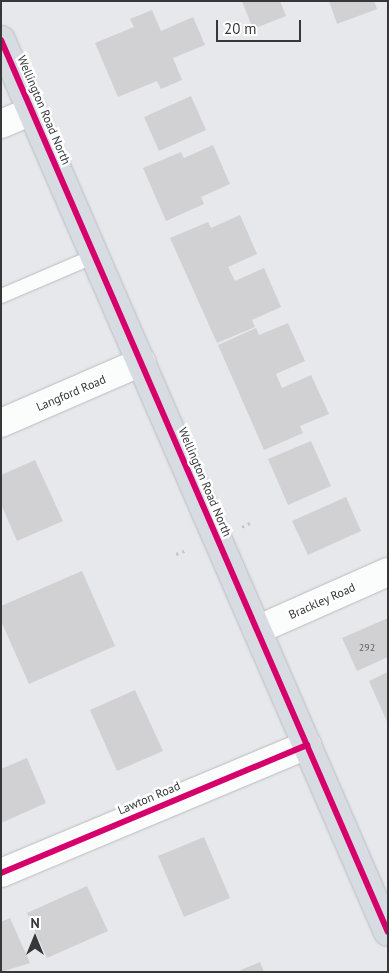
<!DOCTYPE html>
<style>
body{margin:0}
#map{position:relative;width:389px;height:973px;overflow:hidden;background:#e7e8ec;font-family:"PT Sans",sans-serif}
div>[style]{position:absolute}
.building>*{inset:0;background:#d1d1d4}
.path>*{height:3px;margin-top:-1.5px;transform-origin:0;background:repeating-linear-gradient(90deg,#c6c7c8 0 2.5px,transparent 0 6.5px)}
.roads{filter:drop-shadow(0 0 1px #babbbe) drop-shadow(0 0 1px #babbbe)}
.service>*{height:14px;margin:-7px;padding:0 7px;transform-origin:7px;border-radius:7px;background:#fbfcfc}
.minor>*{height:28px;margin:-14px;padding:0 14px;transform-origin:14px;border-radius:14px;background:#fbfcfc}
.trunk>*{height:28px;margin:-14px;padding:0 14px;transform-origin:14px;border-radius:14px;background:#d6dce2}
.cycleway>*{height:6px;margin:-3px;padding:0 3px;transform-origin:3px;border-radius:3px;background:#d6006c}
span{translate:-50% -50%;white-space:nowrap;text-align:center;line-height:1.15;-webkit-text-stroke:5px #fff;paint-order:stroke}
.number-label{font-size:10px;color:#5d5e60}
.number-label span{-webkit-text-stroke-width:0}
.street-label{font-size:12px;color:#363739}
.frame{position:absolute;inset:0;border:2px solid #363739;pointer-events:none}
.north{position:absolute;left:10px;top:913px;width:50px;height:50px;-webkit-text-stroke:4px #fff;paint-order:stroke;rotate:0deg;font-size:14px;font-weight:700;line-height:20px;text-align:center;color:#363739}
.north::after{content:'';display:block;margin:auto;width:18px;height:22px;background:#363739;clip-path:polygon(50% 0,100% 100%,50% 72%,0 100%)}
.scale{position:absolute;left:216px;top:20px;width:85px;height:22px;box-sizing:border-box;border:2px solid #363739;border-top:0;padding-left:6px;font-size:15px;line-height:18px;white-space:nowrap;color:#363739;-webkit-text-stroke:4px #fff;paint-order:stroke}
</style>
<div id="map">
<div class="building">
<div style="clip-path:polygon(242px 1px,280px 1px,286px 16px,253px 29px)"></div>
<div style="clip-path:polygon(329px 1px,374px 1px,377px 9px,337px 24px)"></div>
<div style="clip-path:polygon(152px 10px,161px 31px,193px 17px,205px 45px,173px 58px,182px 80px,161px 89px,157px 81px,118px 97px,95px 43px,134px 27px,130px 19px)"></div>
<div style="clip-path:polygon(191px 96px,206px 130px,159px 151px,144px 117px)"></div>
<div style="clip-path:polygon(213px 145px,230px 184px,201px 197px,204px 204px,166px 221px,143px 168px,181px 152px,184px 158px)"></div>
<div style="clip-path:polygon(240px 215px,257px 254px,228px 267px,235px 281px,264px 268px,281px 307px,252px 320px,255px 327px,217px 343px,170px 238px,208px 222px,211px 228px)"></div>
<div style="clip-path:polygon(288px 323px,305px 361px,276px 374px,282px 388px,311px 375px,329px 414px,300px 426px,303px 433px,264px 450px,218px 345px,256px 328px,259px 335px)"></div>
<div style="clip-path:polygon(311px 441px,331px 486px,288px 505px,268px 459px)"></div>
<div style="clip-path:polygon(35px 460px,63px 521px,17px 541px,1px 504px,1px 475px)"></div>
<div style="clip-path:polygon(346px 497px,361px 531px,308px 555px,292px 521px)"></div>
<div style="clip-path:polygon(82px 571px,115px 646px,29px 684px,1px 621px,1px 606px)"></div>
<div style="clip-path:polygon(388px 618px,388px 657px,357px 671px,342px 638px)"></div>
<div style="clip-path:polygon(388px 672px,388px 724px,369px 681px)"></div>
<div style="clip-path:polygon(135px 690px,163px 751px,117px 771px,90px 710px)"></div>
<div style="clip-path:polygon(27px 758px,46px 803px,1px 823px,1px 769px)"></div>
<div style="clip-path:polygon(204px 837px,230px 898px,184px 917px,158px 856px)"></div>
<div style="clip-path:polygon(87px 886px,108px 931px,47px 958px,27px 913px)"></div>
<div style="clip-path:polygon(10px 918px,30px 963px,1px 972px,1px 922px)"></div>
<div style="clip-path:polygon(260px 962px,264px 972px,236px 972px)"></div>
</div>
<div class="path">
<div style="left:242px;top:527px;width:9px;rotate:-27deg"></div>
<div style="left:176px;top:554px;width:12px;rotate:-20deg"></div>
</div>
<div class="roads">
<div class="service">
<div style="left:1px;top:296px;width:102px;rotate:-23.1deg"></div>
</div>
<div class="minor">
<div style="left:1px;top:124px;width:34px;rotate:-23deg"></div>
<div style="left:1px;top:423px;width:153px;rotate:-23.5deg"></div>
<div style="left:257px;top:630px;width:143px;rotate:-23.9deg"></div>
<div style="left:1px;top:873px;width:332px;rotate:-22.7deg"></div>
</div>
<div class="trunk">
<div style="left:1px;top:40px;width:972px;rotate:66.55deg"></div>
</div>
</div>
<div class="cycleway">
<div style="left:1px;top:40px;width:972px;rotate:66.55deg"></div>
<div style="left:1px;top:873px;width:332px;rotate:-22.7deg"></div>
</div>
<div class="number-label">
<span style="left:367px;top:648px">292</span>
</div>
<div class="street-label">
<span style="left:44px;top:110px;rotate:67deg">Wellington Road North</span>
<span style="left:71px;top:393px;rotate:-23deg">Langford Road</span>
<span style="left:205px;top:482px;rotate:67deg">Wellington Road North</span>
<span style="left:322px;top:601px;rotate:-24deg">Brackley Road</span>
<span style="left:149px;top:798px;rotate:-23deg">Lawton Road</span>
</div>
<div class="frame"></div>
<div class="north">N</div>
<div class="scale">20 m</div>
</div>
